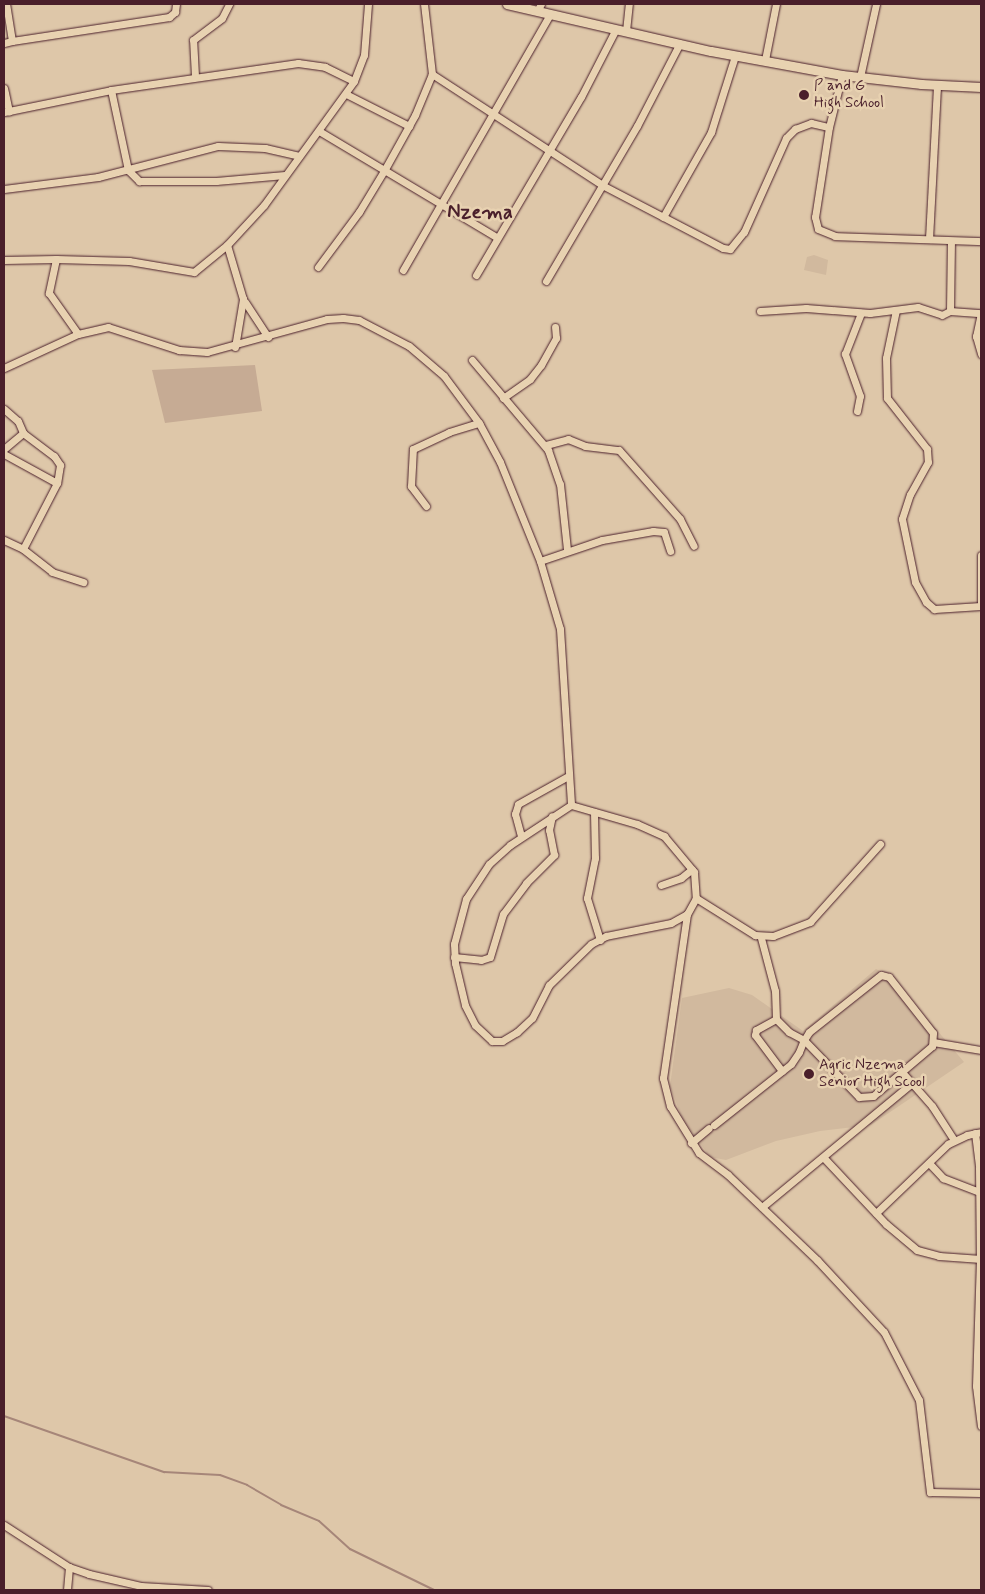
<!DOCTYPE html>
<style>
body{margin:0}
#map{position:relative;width:985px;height:1594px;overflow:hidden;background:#dec7a9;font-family:Mynerve,sans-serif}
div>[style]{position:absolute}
.built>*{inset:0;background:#d1b99e}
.green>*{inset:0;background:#c6ab94}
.stream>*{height:2px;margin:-1px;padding:0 1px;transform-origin:1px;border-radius:1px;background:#a68679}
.roads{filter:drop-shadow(0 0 1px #4a1f2b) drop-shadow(0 0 1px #4a1f2b)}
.minor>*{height:7px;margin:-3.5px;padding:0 3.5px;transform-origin:3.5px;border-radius:3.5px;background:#e8d2b1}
.tertiary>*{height:9px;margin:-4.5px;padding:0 4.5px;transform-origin:4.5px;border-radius:4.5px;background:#e8d2b1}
.dots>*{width:14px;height:14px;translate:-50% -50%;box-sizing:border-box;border:2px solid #e8d2b1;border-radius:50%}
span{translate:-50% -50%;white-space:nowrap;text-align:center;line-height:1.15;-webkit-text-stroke:5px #e8d2b1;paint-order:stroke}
.poi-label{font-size:15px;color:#4a1f2b}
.left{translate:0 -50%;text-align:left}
.district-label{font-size:20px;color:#4a1f2b;font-weight:700}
.frame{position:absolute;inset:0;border:5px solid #4a1f2b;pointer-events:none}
</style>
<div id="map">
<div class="built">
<div style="clip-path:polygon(814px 255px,828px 260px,826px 275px,804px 270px,807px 257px)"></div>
<div style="clip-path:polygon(876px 969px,892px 977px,964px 1062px,871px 1125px,820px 1131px,776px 1141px,726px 1160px,710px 1157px,682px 1118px,670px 1086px,682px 998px,729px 988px,752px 995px,803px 1031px)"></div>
</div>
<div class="green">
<div style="clip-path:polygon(255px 365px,262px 411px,165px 423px,152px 370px)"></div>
</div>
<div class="stream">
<div style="left:4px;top:1416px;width:170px;rotate:19.3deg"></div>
<div style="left:164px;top:1472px;width:56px;rotate:3.1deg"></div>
<div style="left:220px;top:1475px;width:29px;rotate:20deg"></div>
<div style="left:247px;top:1485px;width:39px;rotate:30deg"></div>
<div style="left:281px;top:1505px;width:41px;rotate:22.8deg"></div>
<div style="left:319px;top:1521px;width:42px;rotate:42.1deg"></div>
<div style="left:350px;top:1549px;width:93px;rotate:26deg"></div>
</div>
<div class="roads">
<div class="minor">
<div style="left:537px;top:11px;width:8px;rotate:-60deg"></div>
<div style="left:626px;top:31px;width:27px;rotate:-84deg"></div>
<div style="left:12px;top:41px;width:159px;rotate:-8.7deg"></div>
<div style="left:169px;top:17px;width:8px;rotate:-40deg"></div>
<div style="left:175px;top:12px;width:8px;rotate:-83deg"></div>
<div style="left:4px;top:43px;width:8px;rotate:-14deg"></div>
<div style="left:12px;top:41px;width:37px;rotate:-99deg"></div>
<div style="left:765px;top:60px;width:57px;rotate:-78.9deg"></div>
<div style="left:432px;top:74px;width:203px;rotate:33.1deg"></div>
<div style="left:602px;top:185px;width:136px;rotate:27.5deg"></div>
<div style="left:723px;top:248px;width:7px;rotate:8deg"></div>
<div style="left:730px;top:249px;width:22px;rotate:-51deg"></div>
<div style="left:744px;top:232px;width:103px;rotate:-65.9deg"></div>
<div style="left:786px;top:138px;width:13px;rotate:-45deg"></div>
<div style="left:795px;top:129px;width:17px;rotate:-21deg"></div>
<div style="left:811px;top:123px;width:18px;rotate:13deg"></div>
<div style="left:842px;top:75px;width:54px;rotate:104deg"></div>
<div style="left:829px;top:127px;width:91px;rotate:98.8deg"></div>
<div style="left:815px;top:217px;width:12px;rotate:76deg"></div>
<div style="left:818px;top:229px;width:18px;rotate:22deg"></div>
<div style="left:835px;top:236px;width:146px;rotate:2deg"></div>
<div style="left:195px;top:76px;width:36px;rotate:-93deg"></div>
<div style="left:193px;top:40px;width:36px;rotate:-37deg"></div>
<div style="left:222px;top:18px;width:16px;rotate:-63deg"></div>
<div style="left:860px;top:77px;width:75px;rotate:-77.6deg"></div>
<div style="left:4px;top:88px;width:24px;rotate:78deg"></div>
<div style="left:9px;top:111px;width:5px;rotate:169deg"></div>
<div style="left:111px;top:90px;width:82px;rotate:78deg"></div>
<div style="left:128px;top:170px;width:16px;rotate:45deg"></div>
<div style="left:139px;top:181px;width:77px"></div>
<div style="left:216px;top:181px;width:69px;rotate:-5deg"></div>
<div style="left:346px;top:94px;width:71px;rotate:26.9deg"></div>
<div style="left:9px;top:111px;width:104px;rotate:-11.6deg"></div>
<div style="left:111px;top:90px;width:189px;rotate:-8.2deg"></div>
<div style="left:298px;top:63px;width:27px;rotate:8deg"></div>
<div style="left:325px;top:67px;width:32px;rotate:26deg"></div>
<div style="left:319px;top:131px;width:206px;rotate:30.9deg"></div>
<div style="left:4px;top:189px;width:95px;rotate:-7.3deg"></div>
<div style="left:98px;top:177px;width:124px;rotate:-14.5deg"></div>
<div style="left:218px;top:146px;width:47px;rotate:2.4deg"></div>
<div style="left:265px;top:148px;width:35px;rotate:13deg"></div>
<div style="left:663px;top:217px;width:98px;rotate:-60.5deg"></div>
<div style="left:711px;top:132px;width:80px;rotate:-72.5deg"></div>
<div style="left:929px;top:239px;width:154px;rotate:-87deg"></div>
<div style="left:56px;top:259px;width:73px;rotate:1.6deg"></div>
<div style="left:129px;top:261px;width:66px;rotate:9.6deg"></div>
<div style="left:194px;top:272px;width:43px;rotate:-39.3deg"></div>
<div style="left:4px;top:260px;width:52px;rotate:-1.1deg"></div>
<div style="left:56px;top:259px;width:35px;rotate:102deg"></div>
<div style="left:49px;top:293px;width:50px;rotate:54.7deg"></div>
<div style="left:318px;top:267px;width:69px;rotate:-53.3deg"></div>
<div style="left:359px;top:212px;width:50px;rotate:-58.8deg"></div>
<div style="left:385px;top:169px;width:62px;rotate:-60.9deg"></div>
<div style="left:415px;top:115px;width:44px;rotate:-67.5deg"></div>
<div style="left:432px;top:74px;width:70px;rotate:-96.5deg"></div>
<div style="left:403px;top:270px;width:295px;rotate:-60.1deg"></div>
<div style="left:476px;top:275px;width:207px;rotate:-59.5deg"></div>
<div style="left:581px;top:97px;width:76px;rotate:-62.8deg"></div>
<div style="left:546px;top:281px;width:180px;rotate:-59.6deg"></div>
<div style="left:637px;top:126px;width:93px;rotate:-62.6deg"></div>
<div style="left:245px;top:302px;width:42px;rotate:56.7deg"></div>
<div style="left:896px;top:310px;width:49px;rotate:101.8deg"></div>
<div style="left:886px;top:358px;width:40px;rotate:88.6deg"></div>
<div style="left:887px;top:398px;width:65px;rotate:51.9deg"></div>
<div style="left:927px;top:449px;width:13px;rotate:86deg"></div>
<div style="left:928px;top:462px;width:37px;rotate:119deg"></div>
<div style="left:910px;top:494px;width:26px;rotate:108deg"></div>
<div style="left:902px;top:519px;width:64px;rotate:78.3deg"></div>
<div style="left:915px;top:582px;width:23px;rotate:61deg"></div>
<div style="left:926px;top:602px;width:11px;rotate:41deg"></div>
<div style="left:934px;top:609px;width:47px;rotate:-3.7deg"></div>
<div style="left:760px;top:311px;width:46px;rotate:-3.7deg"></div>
<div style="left:806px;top:308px;width:64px;rotate:4.5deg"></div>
<div style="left:870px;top:313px;width:48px;rotate:-7.1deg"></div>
<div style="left:918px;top:307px;width:25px;rotate:18deg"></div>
<div style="left:942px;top:315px;width:9px;rotate:-27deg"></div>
<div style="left:950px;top:311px;width:31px;rotate:4deg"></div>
<div style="left:950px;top:311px;width:69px;rotate:-89.2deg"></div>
<div style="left:981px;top:313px;width:24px;rotate:102deg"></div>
<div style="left:976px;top:336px;width:19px;rotate:74deg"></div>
<div style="left:235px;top:347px;width:49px;rotate:-80.5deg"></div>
<div style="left:243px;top:299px;width:56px;rotate:-106.5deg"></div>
<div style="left:227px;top:245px;width:54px;rotate:-47.2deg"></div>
<div style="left:264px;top:205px;width:153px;rotate:-54deg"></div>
<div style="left:354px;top:81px;width:28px;rotate:-69deg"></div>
<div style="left:364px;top:55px;width:51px;rotate:-85.5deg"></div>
<div style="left:472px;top:360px;width:118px;rotate:49.8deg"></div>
<div style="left:548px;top:450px;width:36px;rotate:71deg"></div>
<div style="left:560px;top:484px;width:65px;rotate:83.9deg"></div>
<div style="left:4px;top:368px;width:81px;rotate:-24.7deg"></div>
<div style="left:78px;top:334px;width:31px;rotate:-13deg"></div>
<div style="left:108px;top:327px;width:75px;rotate:17.9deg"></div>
<div style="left:179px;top:350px;width:28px;rotate:4deg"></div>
<div style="left:207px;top:352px;width:124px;rotate:-15.4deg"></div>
<div style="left:327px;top:319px;width:16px;rotate:-4deg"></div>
<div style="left:343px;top:318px;width:16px;rotate:7deg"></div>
<div style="left:359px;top:320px;width:56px;rotate:27.5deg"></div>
<div style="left:409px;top:346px;width:46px;rotate:40.6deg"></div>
<div style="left:444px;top:376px;width:59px;rotate:53.3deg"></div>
<div style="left:479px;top:423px;width:44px;rotate:61.7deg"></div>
<div style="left:500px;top:462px;width:107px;rotate:68deg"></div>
<div style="left:540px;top:561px;width:71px;rotate:73.6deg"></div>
<div style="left:560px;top:629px;width:176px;rotate:86.4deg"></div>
<div style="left:503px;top:398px;width:33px;rotate:-35deg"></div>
<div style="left:530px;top:379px;width:18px;rotate:-52deg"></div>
<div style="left:541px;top:365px;width:31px;rotate:-61deg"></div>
<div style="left:556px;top:338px;width:11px;rotate:-95deg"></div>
<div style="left:4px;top:409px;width:18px;rotate:41deg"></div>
<div style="left:18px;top:421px;width:13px;rotate:67deg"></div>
<div style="left:23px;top:433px;width:39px;rotate:37deg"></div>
<div style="left:54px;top:456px;width:11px;rotate:56deg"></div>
<div style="left:60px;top:465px;width:18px;rotate:99deg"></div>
<div style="left:57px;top:483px;width:74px;rotate:117.3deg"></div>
<div style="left:857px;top:411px;width:15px;rotate:-79deg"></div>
<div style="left:860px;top:396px;width:45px;rotate:-109.7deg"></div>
<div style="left:845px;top:354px;width:44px;rotate:-68.7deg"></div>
<div style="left:546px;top:445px;width:23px;rotate:-15deg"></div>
<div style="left:568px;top:439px;width:18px;rotate:22deg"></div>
<div style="left:585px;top:446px;width:34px;rotate:7deg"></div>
<div style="left:619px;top:450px;width:92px;rotate:48.5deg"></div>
<div style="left:680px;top:519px;width:30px;rotate:63deg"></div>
<div style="left:4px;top:449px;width:25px;rotate:-40deg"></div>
<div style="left:4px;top:454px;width:60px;rotate:28.7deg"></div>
<div style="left:426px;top:506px;width:25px;rotate:-127deg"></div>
<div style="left:411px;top:486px;width:37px;rotate:-87deg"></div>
<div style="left:413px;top:449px;width:40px;rotate:-25deg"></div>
<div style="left:449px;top:432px;width:31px;rotate:-17deg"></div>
<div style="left:4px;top:540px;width:21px;rotate:25deg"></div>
<div style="left:23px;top:549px;width:37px;rotate:38deg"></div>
<div style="left:52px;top:572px;width:33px;rotate:18deg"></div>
<div style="left:981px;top:555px;width:48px;rotate:90deg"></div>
<div style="left:540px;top:561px;width:65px;rotate:-18.7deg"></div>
<div style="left:602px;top:540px;width:52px;rotate:-10deg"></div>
<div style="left:653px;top:531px;width:11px;rotate:5deg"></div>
<div style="left:664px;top:532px;width:20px;rotate:72deg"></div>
<div style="left:571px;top:805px;width:69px;rotate:16.1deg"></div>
<div style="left:637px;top:824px;width:30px;rotate:24deg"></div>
<div style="left:664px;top:836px;width:47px;rotate:50.2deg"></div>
<div style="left:694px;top:872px;width:26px;rotate:86deg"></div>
<div style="left:696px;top:898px;width:18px;rotate:119deg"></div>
<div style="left:687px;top:914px;width:18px;rotate:151deg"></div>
<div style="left:671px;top:923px;width:66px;rotate:168.7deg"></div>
<div style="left:606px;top:936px;width:17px;rotate:152deg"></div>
<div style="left:591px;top:944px;width:59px;rotate:135.7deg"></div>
<div style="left:549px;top:985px;width:37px;rotate:117deg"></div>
<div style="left:532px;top:1018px;width:21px;rotate:137deg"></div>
<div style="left:517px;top:1032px;width:17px;rotate:149deg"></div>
<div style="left:502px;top:1041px;width:10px;rotate:180deg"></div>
<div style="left:492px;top:1041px;width:23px;rotate:-137deg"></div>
<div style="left:475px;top:1025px;width:22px;rotate:-117deg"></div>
<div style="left:465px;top:1005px;width:43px;rotate:-103.4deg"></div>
<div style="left:455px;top:963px;width:19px;rotate:-93deg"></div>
<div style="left:454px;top:944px;width:47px;rotate:-75.1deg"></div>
<div style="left:466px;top:899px;width:42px;rotate:-56.7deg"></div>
<div style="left:489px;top:864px;width:28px;rotate:-42deg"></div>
<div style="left:510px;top:845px;width:73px;rotate:-33.3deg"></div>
<div style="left:594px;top:812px;width:46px;rotate:88.8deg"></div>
<div style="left:595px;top:858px;width:41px;rotate:101.3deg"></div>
<div style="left:587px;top:898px;width:44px;rotate:72.8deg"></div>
<div style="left:521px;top:836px;width:23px;rotate:-105deg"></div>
<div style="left:515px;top:814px;width:10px;rotate:-73deg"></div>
<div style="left:518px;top:804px;width:57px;rotate:-29.2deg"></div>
<div style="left:661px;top:885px;width:21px;rotate:-19deg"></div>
<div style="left:681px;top:878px;width:14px;rotate:-39deg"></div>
<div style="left:696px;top:898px;width:70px;rotate:32.1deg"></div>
<div style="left:755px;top:935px;width:18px;rotate:3deg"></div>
<div style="left:773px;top:936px;width:40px;rotate:-21deg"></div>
<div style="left:810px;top:922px;width:105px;rotate:-48.1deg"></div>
<div style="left:687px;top:914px;width:166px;rotate:98.3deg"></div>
<div style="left:663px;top:1078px;width:29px;rotate:76deg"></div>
<div style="left:670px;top:1106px;width:55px;rotate:58.3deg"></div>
<div style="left:699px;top:1153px;width:36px;rotate:37deg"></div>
<div style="left:728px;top:1175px;width:123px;rotate:43.7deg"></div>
<div style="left:817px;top:1260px;width:98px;rotate:47.1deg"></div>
<div style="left:884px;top:1332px;width:76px;rotate:62.8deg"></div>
<div style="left:919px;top:1400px;width:93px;rotate:83.2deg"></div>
<div style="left:930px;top:1492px;width:51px;rotate:1.1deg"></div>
<div style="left:454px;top:957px;width:27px;rotate:6deg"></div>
<div style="left:481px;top:960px;width:9px;rotate:-18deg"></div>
<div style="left:490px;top:957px;width:45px;rotate:-73.2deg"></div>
<div style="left:503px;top:914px;width:39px;rotate:-53deg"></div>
<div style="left:526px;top:883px;width:40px;rotate:-45deg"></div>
<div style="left:554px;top:855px;width:25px;rotate:-101deg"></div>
<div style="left:549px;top:830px;width:14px;rotate:-78deg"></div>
<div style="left:776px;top:1019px;width:23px;rotate:151deg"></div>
<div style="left:756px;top:1030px;width:5px;rotate:101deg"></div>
<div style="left:755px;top:1035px;width:45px;rotate:53.1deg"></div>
<div style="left:933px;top:1042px;width:49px;rotate:9.5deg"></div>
<div style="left:902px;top:1072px;width:45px;rotate:48.6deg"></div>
<div style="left:932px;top:1106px;width:40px;rotate:57.1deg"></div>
<div style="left:714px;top:1125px;width:98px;rotate:-38.4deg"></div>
<div style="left:791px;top:1064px;width:14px;rotate:-56deg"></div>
<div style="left:799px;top:1052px;width:11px;rotate:-68deg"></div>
<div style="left:803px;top:1042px;width:2px;rotate:-63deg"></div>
<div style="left:804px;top:1040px;width:9px;rotate:-58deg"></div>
<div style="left:809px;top:1032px;width:92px;rotate:-38.4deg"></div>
<div style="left:881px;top:975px;width:8px;rotate:14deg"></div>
<div style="left:889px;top:977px;width:71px;rotate:51.8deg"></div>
<div style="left:933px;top:1033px;width:13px;rotate:94deg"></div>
<div style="left:932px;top:1046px;width:77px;rotate:139.7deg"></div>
<div style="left:873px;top:1096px;width:14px;rotate:176deg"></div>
<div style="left:859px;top:1097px;width:79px;rotate:-134deg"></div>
<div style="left:804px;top:1040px;width:17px;rotate:-152deg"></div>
<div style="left:789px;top:1032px;width:18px;rotate:-135deg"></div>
<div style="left:776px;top:1019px;width:28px;rotate:-92deg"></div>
<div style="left:775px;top:991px;width:55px;rotate:-104.8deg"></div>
<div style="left:975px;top:1133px;width:35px;rotate:83deg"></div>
<div style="left:979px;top:1168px;width:91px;rotate:89.4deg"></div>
<div style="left:980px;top:1259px;width:127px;rotate:91.8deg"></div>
<div style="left:976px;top:1386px;width:40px;rotate:82.9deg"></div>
<div style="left:691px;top:1143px;width:23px;rotate:-40deg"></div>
<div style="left:824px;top:1158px;width:91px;rotate:46.8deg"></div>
<div style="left:886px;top:1224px;width:40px;rotate:40deg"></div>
<div style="left:917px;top:1250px;width:23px;rotate:15deg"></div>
<div style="left:939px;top:1256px;width:42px;rotate:4.1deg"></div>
<div style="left:929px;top:1163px;width:21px;rotate:47deg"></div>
<div style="left:943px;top:1178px;width:39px;rotate:21deg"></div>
<div style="left:762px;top:1207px;width:195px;rotate:-39.6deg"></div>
<div style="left:876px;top:1213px;width:100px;rotate:-43.8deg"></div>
<div style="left:948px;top:1144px;width:21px;rotate:-25deg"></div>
<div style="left:967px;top:1135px;width:14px;rotate:-12deg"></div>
<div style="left:4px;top:1525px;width:77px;rotate:32.9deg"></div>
<div style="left:69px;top:1567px;width:21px;rotate:19deg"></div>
<div style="left:89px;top:1574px;width:53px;rotate:13deg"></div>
<div style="left:141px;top:1586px;width:67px;rotate:3.4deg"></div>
<div style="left:67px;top:1590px;width:23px;rotate:-85deg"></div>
</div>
<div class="tertiary">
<div style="left:507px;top:4px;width:209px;rotate:13deg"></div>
<div style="left:711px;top:51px;width:133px;rotate:10.4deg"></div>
<div style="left:842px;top:75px;width:80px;rotate:6.5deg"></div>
<div style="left:921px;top:84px;width:60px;rotate:2.9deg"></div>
</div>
</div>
<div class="dots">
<div style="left:804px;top:95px;background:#4a1f2b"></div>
<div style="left:809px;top:1074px;background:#4a1f2b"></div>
</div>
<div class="poi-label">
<span class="left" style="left:814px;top:95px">P and G<br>High School</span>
<span class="left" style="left:819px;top:1074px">Agric Nzema<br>Senior High Scool</span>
</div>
<div class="district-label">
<span style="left:480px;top:212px">Nzema</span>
</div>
<div class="frame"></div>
</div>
